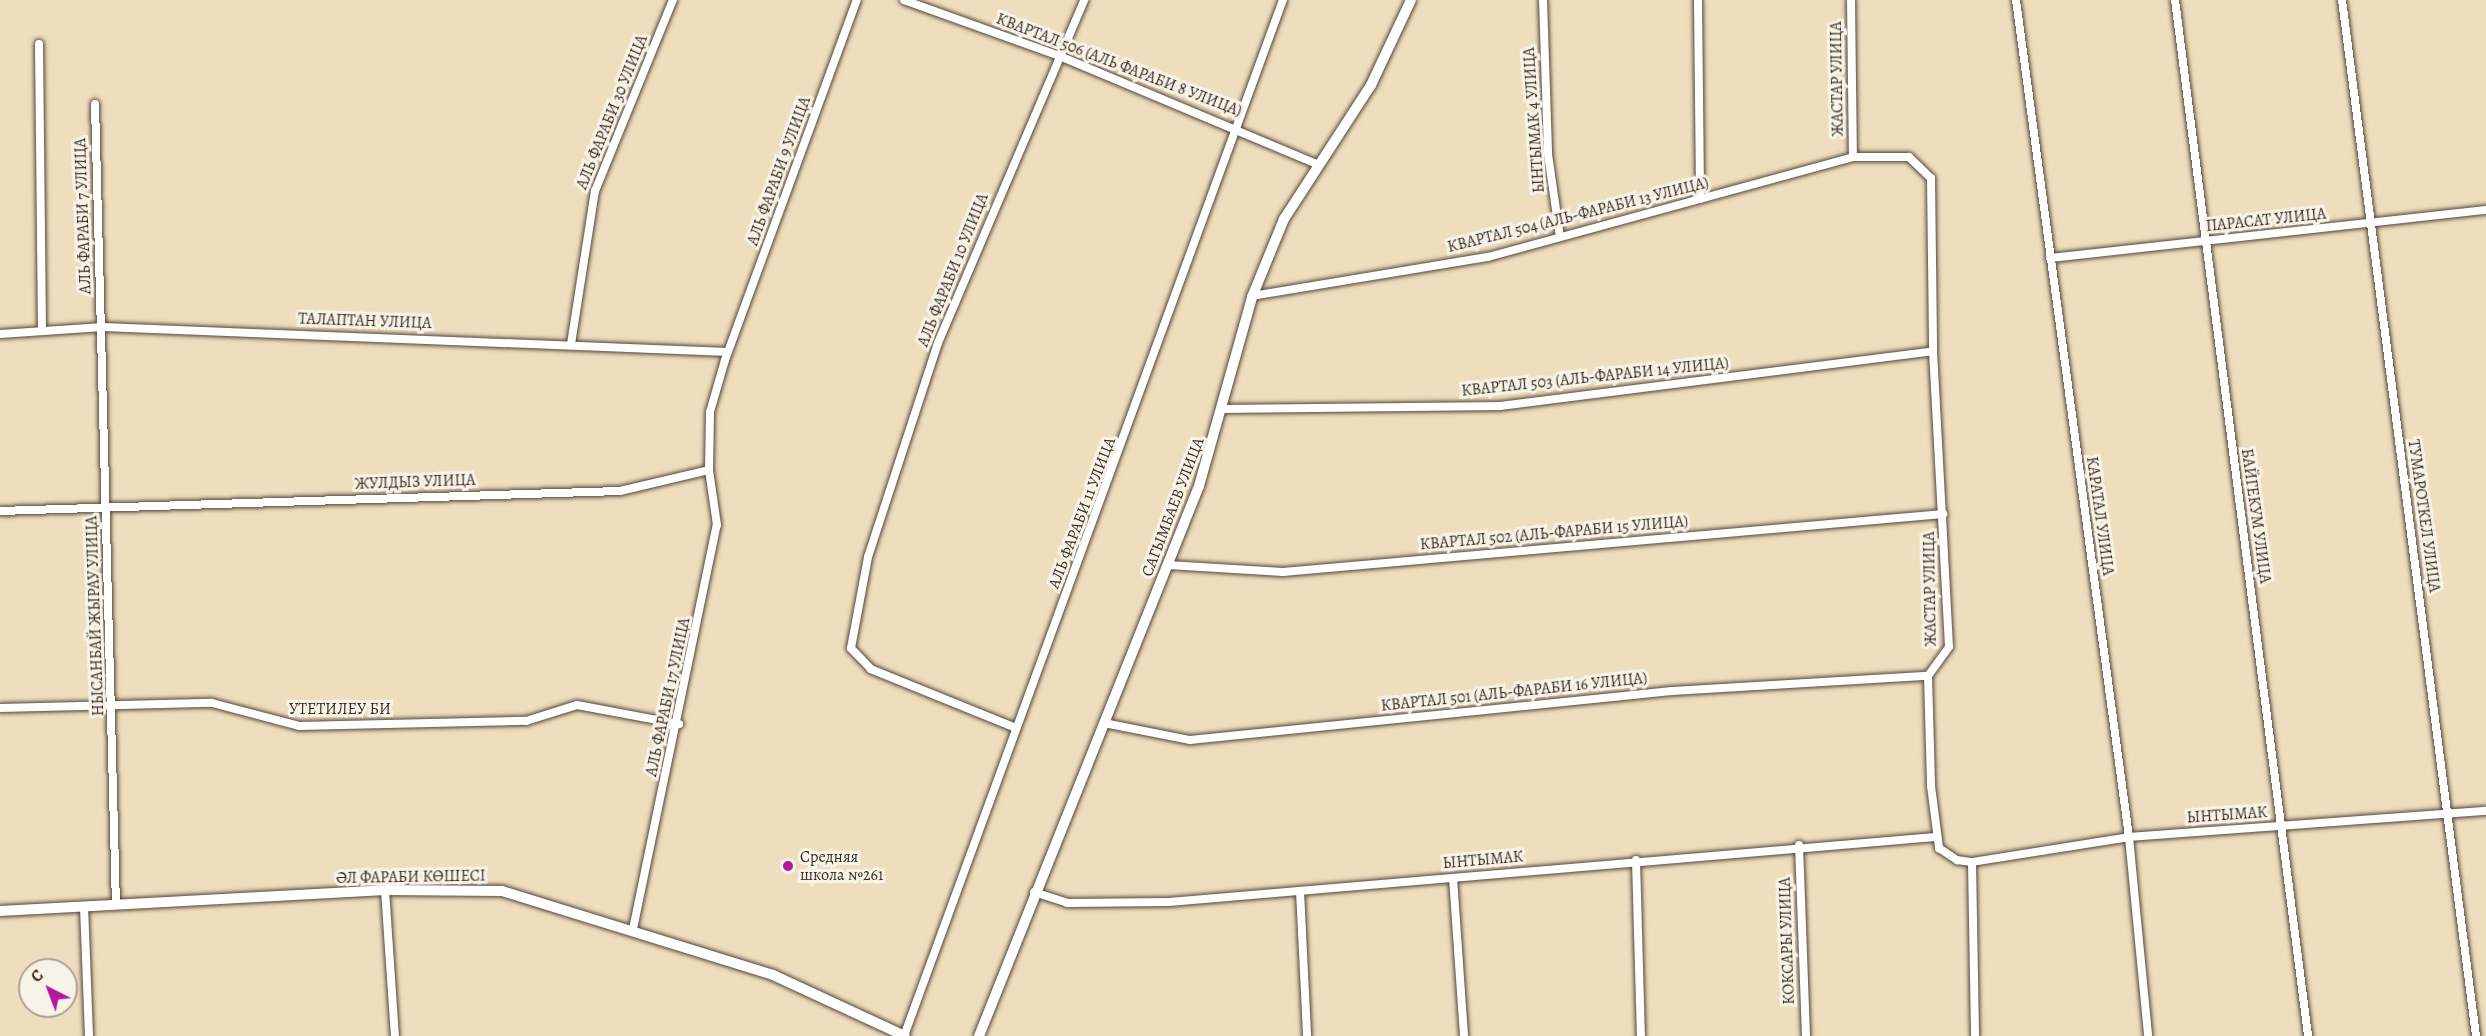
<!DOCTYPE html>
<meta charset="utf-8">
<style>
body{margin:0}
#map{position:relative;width:2486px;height:1036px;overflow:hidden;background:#eedebe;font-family:Alegreya,serif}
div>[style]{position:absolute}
.roads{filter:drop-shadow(0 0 2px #564536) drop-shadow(0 0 2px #564536)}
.minor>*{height:8px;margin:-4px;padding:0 4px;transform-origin:4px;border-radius:4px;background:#fff}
.tertiary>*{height:10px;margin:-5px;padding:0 5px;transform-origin:5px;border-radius:5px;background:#fff}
.dots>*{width:16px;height:16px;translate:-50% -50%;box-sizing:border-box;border:3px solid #f7f3e8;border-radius:50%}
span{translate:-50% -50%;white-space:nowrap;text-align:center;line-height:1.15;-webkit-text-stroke:6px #f7f3e8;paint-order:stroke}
.street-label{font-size:16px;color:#3b2a1e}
.poi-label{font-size:16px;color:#3b2a1e}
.left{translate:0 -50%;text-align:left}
.north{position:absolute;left:18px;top:958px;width:60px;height:60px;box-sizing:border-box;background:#f7f3e8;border:2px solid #aca397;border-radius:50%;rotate:318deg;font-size:16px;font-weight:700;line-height:24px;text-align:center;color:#3b2a1e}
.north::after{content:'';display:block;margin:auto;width:21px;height:27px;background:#b5179e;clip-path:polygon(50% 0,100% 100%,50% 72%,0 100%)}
</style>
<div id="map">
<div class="roads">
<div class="minor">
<div style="left:904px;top:0;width:168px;rotate:19.8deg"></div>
<div style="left:1062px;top:57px;width:279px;rotate:22.8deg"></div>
<div style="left:1543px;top:0;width:154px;rotate:88.1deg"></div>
<div style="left:1548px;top:154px;width:84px;rotate:81.8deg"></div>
<div style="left:1698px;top:0;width:199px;rotate:89.4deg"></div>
<div style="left:1851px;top:0;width:157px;rotate:89.3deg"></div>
<div style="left:2016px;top:0;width:845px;rotate:82.31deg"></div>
<div style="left:2129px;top:837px;width:200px;rotate:84.5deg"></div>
<div style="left:2175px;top:0;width:1045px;rotate:82.68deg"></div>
<div style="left:2342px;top:0;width:1045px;rotate:82.63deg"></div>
<div style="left:39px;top:44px;width:287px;rotate:89.4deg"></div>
<div style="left:95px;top:104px;width:800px;rotate:88.5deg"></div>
<div style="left:2050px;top:258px;width:439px;rotate:-6.3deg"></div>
<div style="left:1252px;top:296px;width:239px;rotate:-9.4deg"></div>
<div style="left:1488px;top:257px;width:378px;rotate:-15.3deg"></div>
<div style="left:1853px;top:157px;width:56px"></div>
<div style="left:1909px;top:157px;width:30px;rotate:44deg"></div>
<div style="left:1931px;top:178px;width:173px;rotate:89.3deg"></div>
<div style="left:1933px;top:351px;width:296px;rotate:86.9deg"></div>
<div style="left:1949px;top:647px;width:36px;rotate:126deg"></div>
<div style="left:1928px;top:676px;width:110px;rotate:88.4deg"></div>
<div style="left:1931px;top:786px;width:63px;rotate:82.6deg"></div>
<div style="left:1939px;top:848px;width:22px;rotate:34deg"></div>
<div style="left:1957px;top:860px;width:15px;rotate:8deg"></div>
<div style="left:1972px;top:862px;width:174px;rotate:89deg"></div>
<div style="left:0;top:334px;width:103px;rotate:-3.9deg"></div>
<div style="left:103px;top:327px;width:625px;rotate:2.29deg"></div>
<div style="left:571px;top:344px;width:155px;rotate:-81.1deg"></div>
<div style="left:595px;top:191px;width:206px;rotate:-67.8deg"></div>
<div style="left:1224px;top:409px;width:276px;rotate:-0.6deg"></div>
<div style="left:1500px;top:406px;width:436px;rotate:-7.2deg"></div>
<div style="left:0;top:511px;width:620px;rotate:-1.85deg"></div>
<div style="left:620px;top:491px;width:91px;rotate:-13.3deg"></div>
<div style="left:709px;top:470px;width:58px;rotate:-89deg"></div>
<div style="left:710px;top:412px;width:54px;rotate:-73.9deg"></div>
<div style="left:725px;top:360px;width:383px;rotate:-69.9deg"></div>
<div style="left:1168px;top:565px;width:115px;rotate:3.5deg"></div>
<div style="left:1283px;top:572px;width:663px;rotate:-5.02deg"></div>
<div style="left:0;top:708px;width:212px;rotate:-1.4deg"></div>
<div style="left:212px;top:703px;width:90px;rotate:14.8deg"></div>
<div style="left:299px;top:726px;width:227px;rotate:-1.3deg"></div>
<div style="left:526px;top:721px;width:53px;rotate:-17.4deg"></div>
<div style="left:577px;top:705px;width:104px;rotate:10.6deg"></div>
<div style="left:1104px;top:723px;width:88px;rotate:11.2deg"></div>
<div style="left:1190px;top:740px;width:484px;rotate:-5.8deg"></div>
<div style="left:1672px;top:691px;width:256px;rotate:-3.4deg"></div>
<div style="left:1016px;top:728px;width:157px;rotate:-157.9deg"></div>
<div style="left:871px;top:669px;width:29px;rotate:-134deg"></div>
<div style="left:851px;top:648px;width:93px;rotate:-79.4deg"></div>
<div style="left:868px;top:557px;width:225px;rotate:-71.9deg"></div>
<div style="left:938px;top:343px;width:373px;rotate:-66.9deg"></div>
<div style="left:1799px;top:845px;width:191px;rotate:87.9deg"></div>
<div style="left:1636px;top:860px;width:176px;rotate:88.4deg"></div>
<div style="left:1972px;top:862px;width:159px;rotate:-9deg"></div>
<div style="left:2129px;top:837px;width:358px;rotate:-4.2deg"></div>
<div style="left:1453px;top:878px;width:158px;rotate:86deg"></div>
<div style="left:385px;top:890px;width:146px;rotate:86.1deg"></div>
<div style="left:1300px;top:891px;width:145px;rotate:87.2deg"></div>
<div style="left:1034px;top:892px;width:35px;rotate:18deg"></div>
<div style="left:1067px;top:903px;width:102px;rotate:-0.6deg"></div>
<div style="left:1169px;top:902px;width:769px;rotate:-4.85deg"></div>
<div style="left:84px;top:906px;width:130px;rotate:87.8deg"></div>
<div style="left:633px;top:929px;width:413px;rotate:-78.3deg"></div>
<div style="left:717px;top:525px;width:56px;rotate:-98.3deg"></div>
<div style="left:904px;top:1036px;width:1103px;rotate:-69.91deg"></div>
</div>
<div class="tertiary">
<div style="left:0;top:911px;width:386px;rotate:-3.1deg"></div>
<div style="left:385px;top:890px;width:117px;rotate:0.5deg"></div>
<div style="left:502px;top:891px;width:284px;rotate:17.2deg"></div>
<div style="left:773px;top:975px;width:145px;rotate:24.8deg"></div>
<div style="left:979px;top:1036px;width:592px;rotate:-68.2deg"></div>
<div style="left:1199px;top:486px;width:196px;rotate:-74.3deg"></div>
<div style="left:1252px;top:297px;width:84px;rotate:-67.7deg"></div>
<div style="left:1284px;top:219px;width:160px;rotate:-57deg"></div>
<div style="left:1371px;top:85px;width:94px;rotate:-64.8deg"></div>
</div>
</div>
<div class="dots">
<div style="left:788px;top:866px;background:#b5179e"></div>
</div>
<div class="street-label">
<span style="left:1119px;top:65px;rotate:21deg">КВАРТАЛ 506 (АЛЬ ФАРАБИ 8 УЛИЦА)</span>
<span style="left:1837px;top:79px;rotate:-91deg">ЖАСТАР УЛИЦА</span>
<span style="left:612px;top:112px;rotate:-68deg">АЛЬ ФАРАБИ 30 УЛИЦА</span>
<span style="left:1534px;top:120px;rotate:-94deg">ЫНТЫМАК 4 УЛИЦА</span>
<span style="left:779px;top:171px;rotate:-70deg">АЛЬ ФАРАБИ 9 УЛИЦА</span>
<span style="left:1578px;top:215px;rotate:-14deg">КВАРТАЛ 504 (АЛЬ-ФАРАБИ 13 УЛИЦА)</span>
<span style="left:83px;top:216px;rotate:-92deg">АЛЬ ФАРАБИ 7 УЛИЦА</span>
<span style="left:2266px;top:220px;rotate:-6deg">ПАРАСАТ УЛИЦА</span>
<span style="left:953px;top:270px;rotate:-68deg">АЛЬ ФАРАБИ 10 УЛИЦА</span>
<span style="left:365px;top:321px;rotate:2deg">ТАЛАПТАН УЛИЦА</span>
<span style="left:1595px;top:377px;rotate:-6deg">КВАРТАЛ 503 (АЛЬ-ФАРАБИ 14 УЛИЦА)</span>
<span style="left:415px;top:482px;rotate:-2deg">ЖУЛДЫЗ УЛИЦА</span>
<span style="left:1173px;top:507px;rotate:-69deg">САГЫМБАЕВ УЛИЦА</span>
<span style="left:1082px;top:513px;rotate:-69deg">АЛЬ ФАРАБИ 11 УЛИЦА</span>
<span style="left:2100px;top:516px;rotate:82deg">КАРАТАЛ УЛИЦА</span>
<span style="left:2256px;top:516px;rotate:82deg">БАЙГЕКУМ УЛИЦА</span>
<span style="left:2424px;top:516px;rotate:82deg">ТУМАРОТКЕЛ УЛИЦА</span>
<span style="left:1554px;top:533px;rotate:-5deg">КВАРТАЛ 502 (АЛЬ-ФАРАБИ 15 УЛИЦА)</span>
<span style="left:1930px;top:589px;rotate:-91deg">ЖАСТАР УЛИЦА</span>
<span style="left:95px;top:616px;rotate:-92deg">НЫСАНБАЙ ЖЫРАУ УЛИЦА</span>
<span style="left:1514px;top:692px;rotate:-6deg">КВАРТАЛ 501 (АЛЬ-ФАРАБИ 16 УЛИЦА)</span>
<span style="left:668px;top:697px;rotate:-78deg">АЛЬ ФАРАБИ 17 УЛИЦА</span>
<span style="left:340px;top:709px">УТЕТИЛЕУ БИ</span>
<span style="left:2227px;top:815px;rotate:-4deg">ЫНТЫМАК</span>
<span style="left:1483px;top:860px;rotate:-5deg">ЫНТЫМАК</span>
<span style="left:411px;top:877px;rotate:-1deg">ӘЛ ФАРАБИ КӨШЕСІ</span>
<span style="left:1787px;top:941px;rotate:-92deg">КОКСАРЫ УЛИЦА</span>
</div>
<div class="poi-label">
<span class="left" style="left:800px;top:866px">Средняя<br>школа №261</span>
</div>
<div class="north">С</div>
</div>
